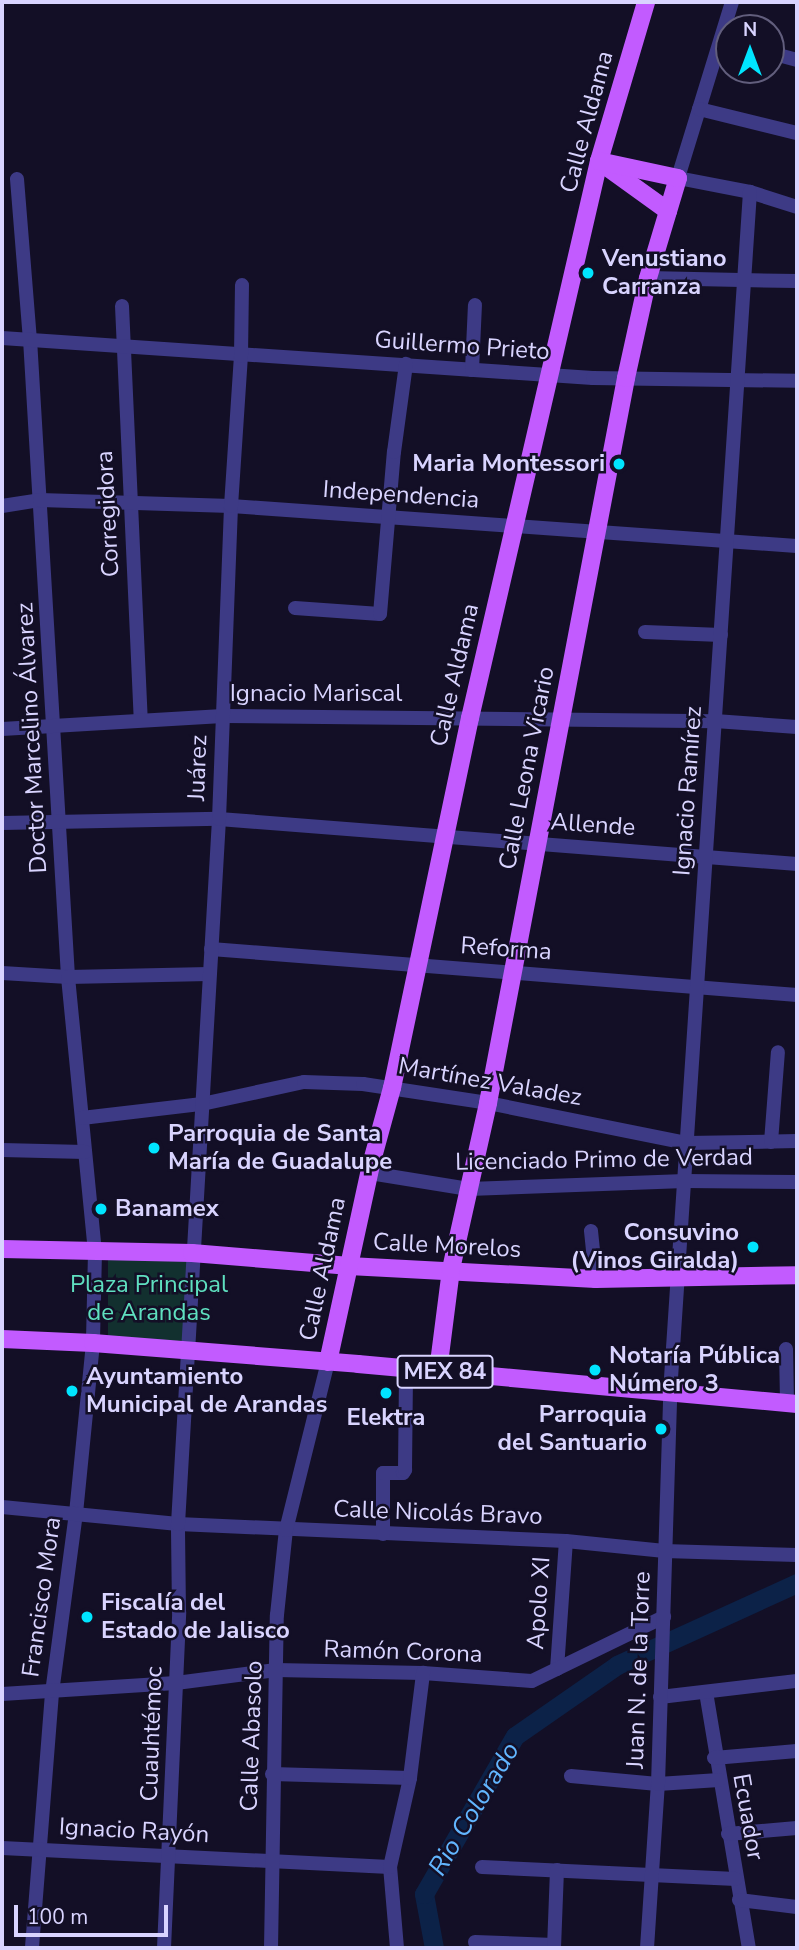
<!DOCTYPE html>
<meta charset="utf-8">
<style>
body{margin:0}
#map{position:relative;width:799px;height:1950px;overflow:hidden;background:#130f26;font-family:"Nunito Sans",sans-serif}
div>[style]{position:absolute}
.green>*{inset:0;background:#12302f}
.river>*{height:19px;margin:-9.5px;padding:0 9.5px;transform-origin:9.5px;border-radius:9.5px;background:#0c2248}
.minor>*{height:14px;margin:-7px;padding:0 7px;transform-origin:7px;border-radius:7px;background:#3d3a85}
.major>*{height:18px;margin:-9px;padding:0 9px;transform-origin:9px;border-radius:9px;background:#c25bff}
.dots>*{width:19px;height:19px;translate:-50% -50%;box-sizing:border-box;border:4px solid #130f26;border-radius:50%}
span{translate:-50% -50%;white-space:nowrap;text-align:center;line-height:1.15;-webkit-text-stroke:5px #130f26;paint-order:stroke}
.shield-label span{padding:2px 5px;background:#130f26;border:2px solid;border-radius:5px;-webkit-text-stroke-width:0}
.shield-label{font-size:23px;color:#d9d4ff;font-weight:700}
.street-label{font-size:24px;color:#d9d4ff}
.poi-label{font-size:24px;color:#d9d4ff;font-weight:700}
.left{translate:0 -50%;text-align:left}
.right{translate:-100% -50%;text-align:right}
.park-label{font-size:24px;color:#5fe0c0}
.water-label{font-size:26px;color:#62b6ff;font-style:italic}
.frame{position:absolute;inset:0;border:4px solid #d9d4ff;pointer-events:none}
.north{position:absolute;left:715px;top:14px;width:70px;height:70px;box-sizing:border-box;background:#130f26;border:2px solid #625e7d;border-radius:50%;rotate:0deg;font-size:19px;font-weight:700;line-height:28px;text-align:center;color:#d9d4ff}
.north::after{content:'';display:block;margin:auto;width:24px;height:32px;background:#00e5ff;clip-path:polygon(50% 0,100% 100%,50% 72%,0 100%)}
.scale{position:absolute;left:14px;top:1905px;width:154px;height:32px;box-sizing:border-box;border:4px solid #d9d4ff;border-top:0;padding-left:9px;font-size:21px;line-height:24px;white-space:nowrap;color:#d9d4ff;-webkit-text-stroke:5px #130f26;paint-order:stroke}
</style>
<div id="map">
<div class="green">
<div style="clip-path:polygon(108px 1257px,193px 1259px,191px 1344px,108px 1337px)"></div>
</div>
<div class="river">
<div style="left:434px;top:1948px;width:55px;rotate:-100.5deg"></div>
<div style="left:424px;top:1894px;width:182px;rotate:-60.1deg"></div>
<div style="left:515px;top:1736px;width:124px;rotate:-34.8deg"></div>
<div style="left:617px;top:1665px;width:198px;rotate:-24.5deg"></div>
</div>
<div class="minor">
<div style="left:732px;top:2px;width:184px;rotate:107.1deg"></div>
<div style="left:678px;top:178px;width:73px;rotate:11deg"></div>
<div style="left:750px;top:192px;width:49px;rotate:17.7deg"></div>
<div style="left:771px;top:53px;width:27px;rotate:15deg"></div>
<div style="left:699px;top:109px;width:101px;rotate:13.8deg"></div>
<div style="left:17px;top:179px;width:161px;rotate:85.4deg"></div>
<div style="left:30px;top:339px;width:639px;rotate:86.59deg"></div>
<div style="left:68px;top:977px;width:276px;rotate:84.4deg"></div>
<div style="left:95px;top:1252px;width:91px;rotate:91.3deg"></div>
<div style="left:93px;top:1343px;width:171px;rotate:95.7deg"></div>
<div style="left:76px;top:1513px;width:182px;rotate:97.6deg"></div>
<div style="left:52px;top:1693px;width:256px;rotate:94.5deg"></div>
<div style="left:648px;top:278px;width:149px;rotate:1.2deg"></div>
<div style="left:122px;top:306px;width:414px;rotate:87.4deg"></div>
<div style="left:2px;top:338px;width:592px;rotate:3.87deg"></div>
<div style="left:593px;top:378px;width:204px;rotate:0.8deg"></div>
<div style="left:472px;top:370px;width:65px;rotate:-87.4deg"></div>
<div style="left:2px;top:506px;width:38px;rotate:-9deg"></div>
<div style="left:40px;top:500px;width:191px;rotate:1.8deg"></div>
<div style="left:231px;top:506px;width:567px;rotate:4.04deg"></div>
<div style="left:295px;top:608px;width:85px;rotate:4deg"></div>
<div style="left:380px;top:614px;width:163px;rotate:-85.1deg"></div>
<div style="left:394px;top:452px;width:89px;rotate:-82.2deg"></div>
<div style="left:645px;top:632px;width:76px;rotate:2.3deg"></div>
<div style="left:2px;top:729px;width:221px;rotate:-3.4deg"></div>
<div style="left:223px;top:716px;width:492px;rotate:0.6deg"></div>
<div style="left:715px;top:721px;width:82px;rotate:4.2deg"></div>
<div style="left:2px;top:823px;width:217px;rotate:-1.1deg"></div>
<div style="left:219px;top:819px;width:580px;rotate:4.45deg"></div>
<div style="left:211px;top:949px;width:588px;rotate:4.49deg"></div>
<div style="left:2px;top:973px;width:66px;rotate:3.5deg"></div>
<div style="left:68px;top:977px;width:141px;rotate:-1.2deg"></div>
<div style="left:82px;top:1118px;width:121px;rotate:-6.7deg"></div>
<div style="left:202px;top:1104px;width:104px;rotate:-12.2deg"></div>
<div style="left:304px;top:1082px;width:59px;rotate:1.9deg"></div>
<div style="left:363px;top:1084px;width:126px;rotate:8.6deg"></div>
<div style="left:488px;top:1103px;width:203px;rotate:11.4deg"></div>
<div style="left:687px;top:1143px;width:110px;rotate:-1deg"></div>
<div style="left:771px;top:1142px;width:90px;rotate:-85.6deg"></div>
<div style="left:2px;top:1150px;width:83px;rotate:1.4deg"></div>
<div style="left:370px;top:1173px;width:100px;rotate:9.2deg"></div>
<div style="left:469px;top:1189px;width:216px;rotate:-2.1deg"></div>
<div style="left:685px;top:1181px;width:112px;rotate:0.5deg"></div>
<div style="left:591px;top:1231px;width:48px;rotate:84.1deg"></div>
<div style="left:786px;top:1349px;width:54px;rotate:88.9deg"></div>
<div style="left:2px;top:1507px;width:177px;rotate:5.5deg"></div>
<div style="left:178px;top:1524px;width:388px;rotate:2.5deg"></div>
<div style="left:566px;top:1541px;width:99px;rotate:5.8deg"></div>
<div style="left:664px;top:1551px;width:133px;rotate:1.7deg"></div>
<div style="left:383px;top:1534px;width:61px;rotate:-90deg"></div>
<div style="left:383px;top:1473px;width:20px"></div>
<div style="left:403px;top:1473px;width:4px;rotate:-56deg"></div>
<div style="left:405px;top:1470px;width:101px;rotate:-89.4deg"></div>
<div style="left:557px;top:1669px;width:128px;rotate:-86deg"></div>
<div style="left:706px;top:1692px;width:260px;rotate:80.5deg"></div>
<div style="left:2px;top:1694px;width:174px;rotate:-3.6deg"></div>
<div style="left:176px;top:1683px;width:101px;rotate:-7.4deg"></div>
<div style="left:276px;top:1670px;width:147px;rotate:1.2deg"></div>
<div style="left:423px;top:1673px;width:109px;rotate:4.2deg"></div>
<div style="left:532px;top:1681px;width:147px;rotate:-25.9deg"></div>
<div style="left:660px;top:1697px;width:138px;rotate:-6.7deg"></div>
<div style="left:714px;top:1758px;width:83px;rotate:-4.8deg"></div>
<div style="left:272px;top:1774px;width:138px;rotate:1.7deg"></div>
<div style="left:571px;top:1776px;width:87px;rotate:5.3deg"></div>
<div style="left:658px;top:1784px;width:61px;rotate:-3.8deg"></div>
<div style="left:728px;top:1834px;width:69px;rotate:-5deg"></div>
<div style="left:2px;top:1848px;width:388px;rotate:2.8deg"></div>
<div style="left:482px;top:1867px;width:254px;rotate:2.7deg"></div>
<div style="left:739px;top:1900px;width:58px;rotate:6.9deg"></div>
<div style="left:475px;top:1942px;width:79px;rotate:2.2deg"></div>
<div style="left:164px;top:1948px;width:336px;rotate:-87.4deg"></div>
<div style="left:179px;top:1612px;width:88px;rotate:-90.7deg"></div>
<div style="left:178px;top:1524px;width:706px;rotate:-86.67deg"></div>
<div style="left:219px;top:819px;width:313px;rotate:-87.8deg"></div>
<div style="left:231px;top:506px;width:150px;rotate:-86.2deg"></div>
<div style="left:241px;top:356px;width:71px;rotate:-89.2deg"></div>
<div style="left:271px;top:1948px;width:333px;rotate:-89deg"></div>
<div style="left:277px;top:1615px;width:85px;rotate:-84deg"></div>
<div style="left:286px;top:1530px;width:173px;rotate:-76deg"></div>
<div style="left:397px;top:1948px;width:81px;rotate:-94.9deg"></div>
<div style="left:390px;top:1867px;width:91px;rotate:-77.3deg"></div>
<div style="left:410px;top:1778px;width:106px;rotate:-82.9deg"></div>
<div style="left:554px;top:1948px;width:78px;rotate:-87.8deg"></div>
<div style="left:647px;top:1948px;width:164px;rotate:-86.2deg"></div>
<div style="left:658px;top:1784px;width:391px;rotate:-88.2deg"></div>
<div style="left:670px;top:1393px;width:1204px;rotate:-86.19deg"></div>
</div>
<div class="major">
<div style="left:604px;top:165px;width:79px;rotate:35.7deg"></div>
<div style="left:2px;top:1249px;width:190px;rotate:1.2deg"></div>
<div style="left:192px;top:1253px;width:158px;rotate:4.7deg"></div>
<div style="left:349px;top:1266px;width:247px;rotate:3deg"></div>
<div style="left:596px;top:1279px;width:201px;rotate:-1.1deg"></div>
<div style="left:2px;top:1339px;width:91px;rotate:2.5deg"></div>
<div style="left:93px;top:1343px;width:266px;rotate:4.5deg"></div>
<div style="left:358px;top:1364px;width:441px;rotate:5.2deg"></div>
<div style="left:328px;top:1362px;width:206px;rotate:-77.7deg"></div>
<div style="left:372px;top:1161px;width:76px;rotate:-74.7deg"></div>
<div style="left:392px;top:1088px;width:378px;rotate:-78.1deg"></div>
<div style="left:470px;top:718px;width:572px;rotate:-76.96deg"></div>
<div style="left:599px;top:161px;width:166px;rotate:-73.5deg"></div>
<div style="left:438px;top:1371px;width:103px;rotate:-82.7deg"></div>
<div style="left:451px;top:1269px;width:170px;rotate:-77.4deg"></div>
<div style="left:488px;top:1103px;width:738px;rotate:-79.22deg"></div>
<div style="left:626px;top:378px;width:102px;rotate:-77.6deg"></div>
<div style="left:648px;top:278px;width:104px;rotate:-73.3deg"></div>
<div style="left:678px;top:178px;width:81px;rotate:-167.9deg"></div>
</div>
<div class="dots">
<div style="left:588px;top:273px;background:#00e5ff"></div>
<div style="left:619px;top:464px;background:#00e5ff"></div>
<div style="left:154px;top:1148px;background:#00e5ff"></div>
<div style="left:101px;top:1209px;background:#00e5ff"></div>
<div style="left:753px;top:1247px;background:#00e5ff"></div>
<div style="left:595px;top:1370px;background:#00e5ff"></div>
<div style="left:72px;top:1391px;background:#00e5ff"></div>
<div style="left:386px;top:1393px;background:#00e5ff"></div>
<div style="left:661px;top:1429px;background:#00e5ff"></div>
<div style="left:87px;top:1617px;background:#00e5ff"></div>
</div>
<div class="shield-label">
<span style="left:445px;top:1372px">MEX 84</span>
</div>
<div class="street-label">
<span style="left:587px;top:122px;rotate:-75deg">Calle Aldama</span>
<span style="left:462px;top:346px;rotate:4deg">Guillermo Prieto</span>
<span style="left:401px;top:495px;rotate:4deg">Independencia</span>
<span style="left:108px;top:514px;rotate:-93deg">Corregidora</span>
<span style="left:455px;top:675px;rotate:-77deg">Calle Aldama</span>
<span style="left:316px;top:694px">Ignacio Mariscal</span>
<span style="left:32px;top:738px;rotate:-93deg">Doctor Marcelino Álvarez</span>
<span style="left:198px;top:768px;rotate:-88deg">Juárez</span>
<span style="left:527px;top:768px;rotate:-79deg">Calle Leona Vicario</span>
<span style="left:688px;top:791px;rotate:-86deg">Ignacio Ramírez</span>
<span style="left:593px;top:825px;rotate:4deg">Allende</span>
<span style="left:506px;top:949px;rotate:4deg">Reforma</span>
<span style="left:490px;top:1082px;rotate:10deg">Martínez Valadez</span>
<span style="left:604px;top:1160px;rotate:-1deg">Licenciado Primo de Verdad</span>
<span style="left:447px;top:1246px;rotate:3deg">Calle Morelos</span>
<span style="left:323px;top:1269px;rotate:-78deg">Calle Aldama</span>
<span style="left:438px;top:1513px;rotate:2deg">Calle Nicolás Bravo</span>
<span style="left:42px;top:1597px;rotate:-82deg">Francisco Mora</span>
<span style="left:539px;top:1603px;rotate:-86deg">Apolo XI</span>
<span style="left:403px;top:1652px;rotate:2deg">Ramón Corona</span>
<span style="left:639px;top:1670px;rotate:-88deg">Juan N. de la Torre</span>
<span style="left:152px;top:1734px;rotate:-88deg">Cuauhtémoc</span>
<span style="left:252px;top:1736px;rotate:-88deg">Calle Abasolo</span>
<span style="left:748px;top:1817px;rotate:80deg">Ecuador</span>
<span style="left:134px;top:1831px;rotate:3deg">Ignacio Rayón</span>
</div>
<div class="poi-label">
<span class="left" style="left:602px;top:273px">Venustiano<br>Carranza</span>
<span class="right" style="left:605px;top:464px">Maria Montessori</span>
<span class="left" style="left:168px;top:1148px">Parroquia de Santa<br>María de Guadalupe</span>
<span class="left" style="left:115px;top:1209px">Banamex</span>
<span class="right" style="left:739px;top:1247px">Consuvino<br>(Vinos Giralda)</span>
<span class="left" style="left:609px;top:1370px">Notaría Pública<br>Número 3</span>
<span class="left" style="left:86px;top:1391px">Ayuntamiento<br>Municipal de Arandas</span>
<span class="right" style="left:647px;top:1429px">Parroquia<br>del Santuario</span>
<span style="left:386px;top:1418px">Elektra</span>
<span class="left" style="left:101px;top:1617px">Fiscalía del<br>Estado de Jalisco</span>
</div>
<div class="park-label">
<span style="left:149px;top:1299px">Plaza Principal<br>de Arandas</span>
</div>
<div class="water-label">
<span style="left:474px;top:1809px;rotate:-59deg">Rio Colorado</span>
</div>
<div class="frame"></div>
<div class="north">N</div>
<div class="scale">100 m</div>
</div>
